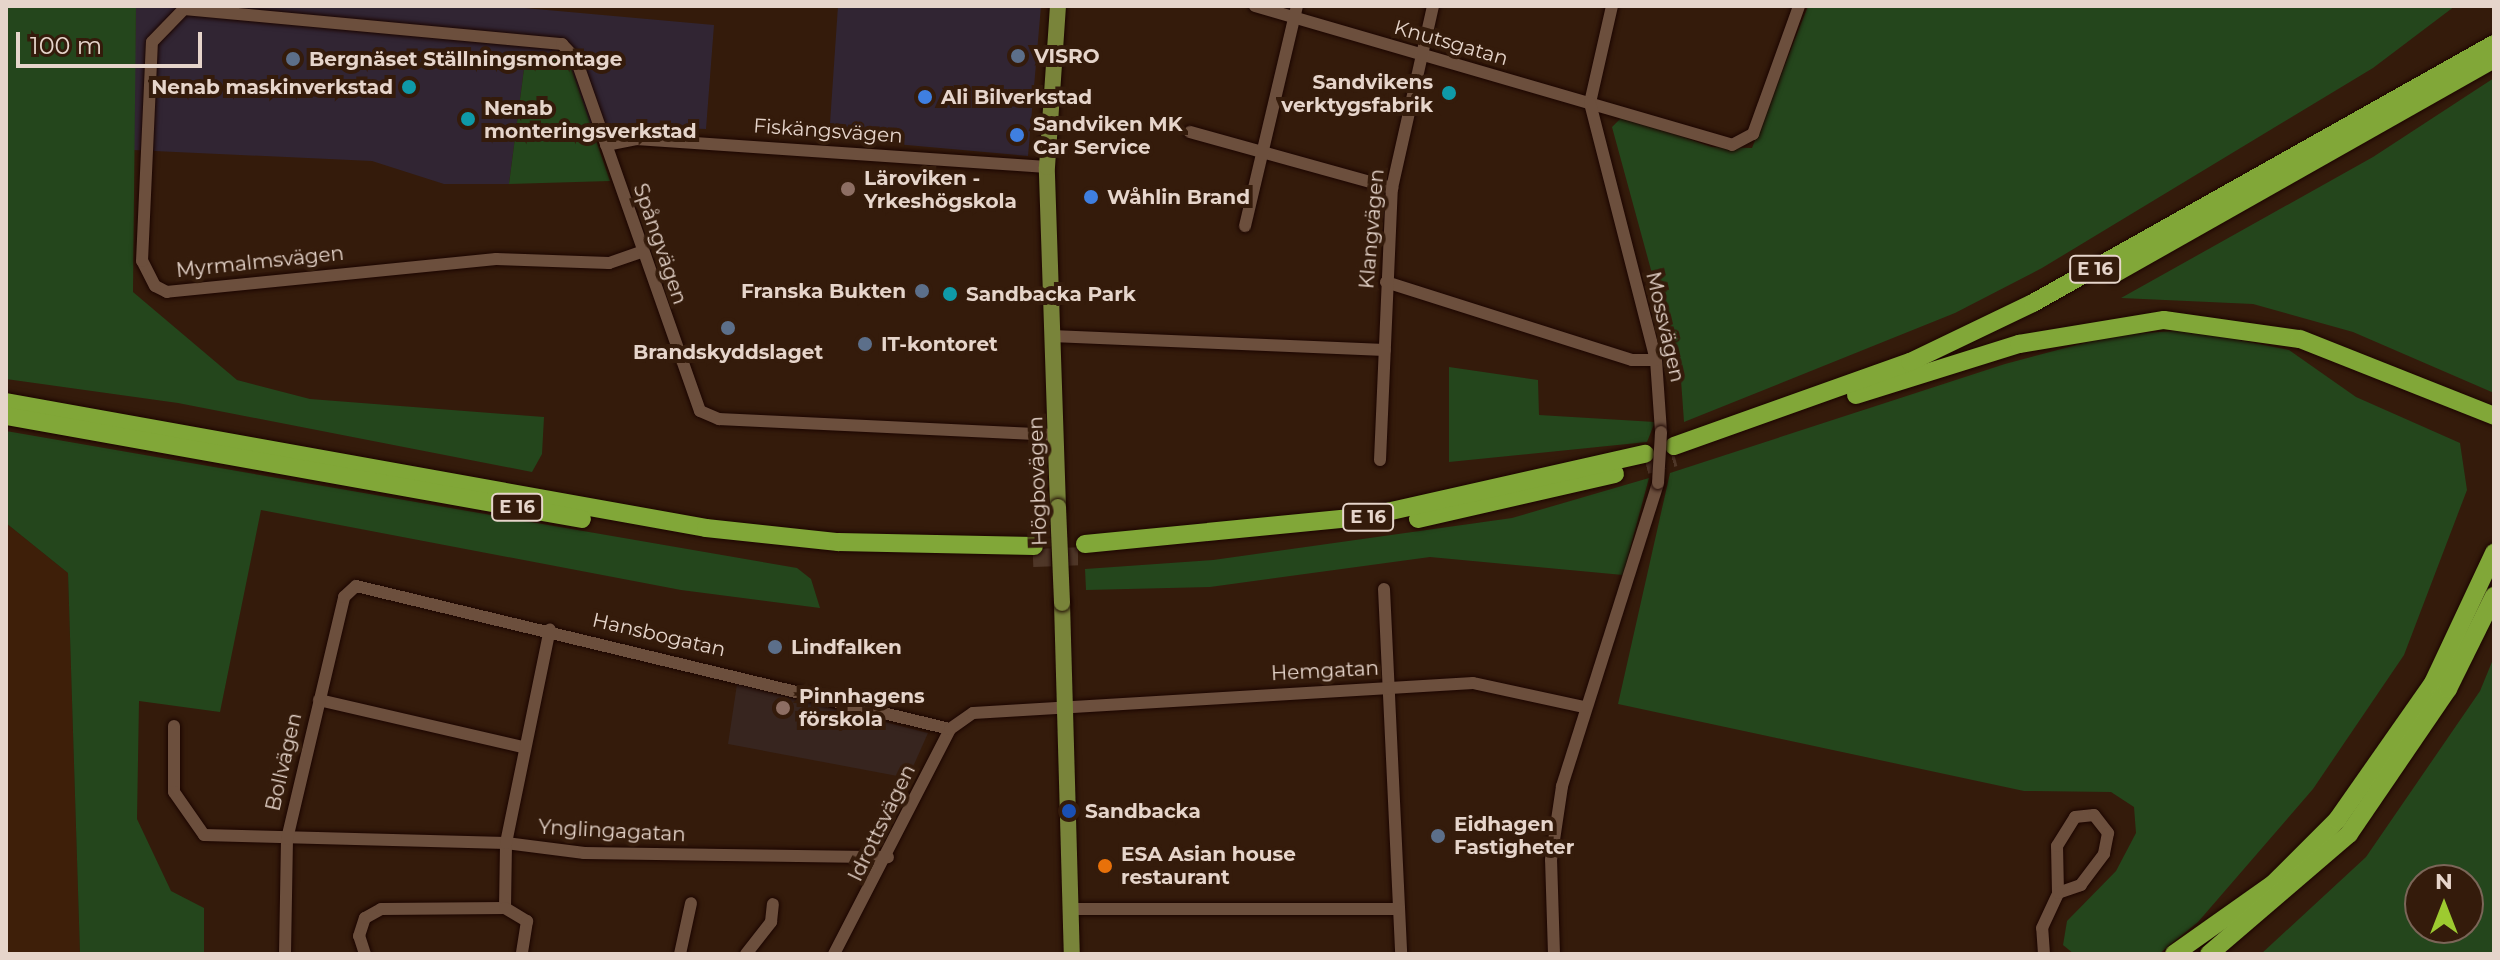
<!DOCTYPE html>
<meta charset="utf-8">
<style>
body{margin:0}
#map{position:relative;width:2500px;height:960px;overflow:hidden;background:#341b0b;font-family:Montserrat,sans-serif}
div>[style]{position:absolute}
.built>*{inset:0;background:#3e1f09}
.industrial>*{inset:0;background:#312533}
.education>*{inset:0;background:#37251f}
.green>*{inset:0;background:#24461c}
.highway-tunnel>*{height:18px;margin-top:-9px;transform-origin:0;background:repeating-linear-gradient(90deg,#4f3728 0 18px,transparent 0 27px)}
.roads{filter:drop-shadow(0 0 2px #1b0500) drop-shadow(0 0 2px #1b0500)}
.minor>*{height:12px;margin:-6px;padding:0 6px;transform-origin:6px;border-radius:6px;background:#6c4f3d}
.major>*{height:16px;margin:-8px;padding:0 8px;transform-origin:8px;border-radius:8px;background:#79843a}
.highway>*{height:18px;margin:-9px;padding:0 9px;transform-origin:9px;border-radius:9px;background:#81a738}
.bridges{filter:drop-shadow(0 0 2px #1b0500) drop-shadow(0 0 2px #1b0500)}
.minor-bridge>*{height:12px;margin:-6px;padding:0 6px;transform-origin:6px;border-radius:6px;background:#6c4f3d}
.major-bridge>*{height:16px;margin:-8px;padding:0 8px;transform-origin:8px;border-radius:8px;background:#79843a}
.dots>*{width:22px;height:22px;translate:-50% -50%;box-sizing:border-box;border:4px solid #341b0b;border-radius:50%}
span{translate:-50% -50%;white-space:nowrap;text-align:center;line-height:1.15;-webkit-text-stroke:8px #341b0b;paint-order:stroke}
.shield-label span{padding:2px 6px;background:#341b0b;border:2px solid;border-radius:6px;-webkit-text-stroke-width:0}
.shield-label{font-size:18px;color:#e6d5cb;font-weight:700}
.street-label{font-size:20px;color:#e6d5cb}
.poi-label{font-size:20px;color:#e6d5cb;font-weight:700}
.left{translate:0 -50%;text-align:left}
.right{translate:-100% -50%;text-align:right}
.frame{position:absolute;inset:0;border:8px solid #e6d5cb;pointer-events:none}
.north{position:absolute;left:2404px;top:864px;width:80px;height:80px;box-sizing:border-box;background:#341b0b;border:2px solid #7b6558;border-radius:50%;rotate:0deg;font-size:22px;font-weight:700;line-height:32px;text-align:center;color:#e6d5cb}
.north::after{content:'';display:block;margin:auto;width:28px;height:36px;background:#9dca30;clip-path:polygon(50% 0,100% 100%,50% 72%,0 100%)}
.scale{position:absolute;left:16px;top:32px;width:186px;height:36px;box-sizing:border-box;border:4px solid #e6d5cb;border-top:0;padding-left:10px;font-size:24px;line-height:28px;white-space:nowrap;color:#e6d5cb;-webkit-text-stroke:6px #341b0b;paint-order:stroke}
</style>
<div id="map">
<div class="built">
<div style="clip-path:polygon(6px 523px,68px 573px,80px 954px,6px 954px)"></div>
</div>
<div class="industrial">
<div style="clip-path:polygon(136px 6px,501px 6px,714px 25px,706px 129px,590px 124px,569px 62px,524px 69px,509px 184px,444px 184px,372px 161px,133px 150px)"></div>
<div style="clip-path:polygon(838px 6px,1041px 6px,1028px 156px,829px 138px)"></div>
</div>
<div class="education">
<div style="clip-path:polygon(737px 684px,928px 733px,908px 778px,728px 744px)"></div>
</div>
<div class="green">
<div style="clip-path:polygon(6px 6px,136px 6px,133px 292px,237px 380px,310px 399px,544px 417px,542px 454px,532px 472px,178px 403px,6px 379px)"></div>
<div style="clip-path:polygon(1808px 6px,2455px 6px,2373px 68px,2042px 268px,1955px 313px,1684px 422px,1681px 380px,1612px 127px,1623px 116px,1712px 147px,1752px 148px)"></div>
<div style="clip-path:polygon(550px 53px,569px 62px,610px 181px,509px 184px,524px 69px,536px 54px)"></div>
<div style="clip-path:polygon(2494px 78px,2494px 393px,2353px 332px,2253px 304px,2121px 298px,2373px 157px)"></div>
<div style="clip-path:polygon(2189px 330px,2289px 350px,2356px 397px,2460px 443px,2467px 490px,2404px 655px,2313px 789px,2198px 922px,2159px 954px,2074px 954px,2063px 945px,2067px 921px,2116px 871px,2136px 833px,2134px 807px,2111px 792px,2024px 791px,1618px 704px,1670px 473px,2005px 364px,2114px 335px)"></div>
<div style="clip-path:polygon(1449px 367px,1538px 380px,1539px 415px,1655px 422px,1647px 442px,1449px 462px)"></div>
<div style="clip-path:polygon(6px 431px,797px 568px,811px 579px,820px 608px,681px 590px,261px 510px,220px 712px,139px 701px,137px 819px,171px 891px,204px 908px,204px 954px,80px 954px,68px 573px,6px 523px)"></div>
<div style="clip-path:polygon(1649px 478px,1623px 575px,1430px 557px,1210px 587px,1086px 590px,1085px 569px,1213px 560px,1512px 518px)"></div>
<div style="clip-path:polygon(evenodd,2494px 657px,2494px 954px,2261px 954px,2366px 857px,2480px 691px,2494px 657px,2420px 880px,2468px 880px,2468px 928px,2420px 928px,2420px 880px)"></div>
</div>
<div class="highway-tunnel">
<div style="left:1646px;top:465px;width:30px;rotate:-15deg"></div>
<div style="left:1033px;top:558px;width:53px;rotate:-2.2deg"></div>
</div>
<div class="roads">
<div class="minor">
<div style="left:1255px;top:6px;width:497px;rotate:16.2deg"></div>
<div style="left:1732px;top:145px;width:24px;rotate:-28deg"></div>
<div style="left:1753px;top:134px;width:136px;rotate:-70.2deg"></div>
<div style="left:1612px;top:6px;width:99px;rotate:102.8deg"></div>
<div style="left:1590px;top:103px;width:265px;rotate:75.6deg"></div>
<div style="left:1656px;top:360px;width:72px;rotate:86deg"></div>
<div style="left:1190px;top:132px;width:210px;rotate:15.5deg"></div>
<div style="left:606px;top:145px;width:31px;rotate:-11deg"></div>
<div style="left:636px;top:139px;width:412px;rotate:3.9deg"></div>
<div style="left:1245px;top:226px;width:226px;rotate:-76.7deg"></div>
<div style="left:641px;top:252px;width:34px;rotate:161deg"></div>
<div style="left:609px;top:263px;width:113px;rotate:-178deg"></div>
<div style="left:496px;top:259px;width:331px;rotate:174.3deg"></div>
<div style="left:167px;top:292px;width:13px;rotate:-153deg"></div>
<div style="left:155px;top:286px;width:28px;rotate:-117deg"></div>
<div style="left:142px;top:261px;width:219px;rotate:-87.4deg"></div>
<div style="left:152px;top:42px;width:46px;rotate:-45.9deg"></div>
<div style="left:184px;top:9px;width:380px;rotate:5.3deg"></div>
<div style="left:562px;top:44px;width:21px;rotate:47deg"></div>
<div style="left:576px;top:59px;width:373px;rotate:70.6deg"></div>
<div style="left:700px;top:411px;width:21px;rotate:23deg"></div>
<div style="left:719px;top:419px;width:337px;rotate:2.7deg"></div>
<div style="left:1386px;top:282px;width:258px;rotate:17.6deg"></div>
<div style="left:1632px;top:360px;width:24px"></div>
<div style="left:1052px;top:336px;width:333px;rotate:2.4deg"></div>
<div style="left:1380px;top:460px;width:272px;rotate:-87.5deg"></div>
<div style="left:1392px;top:188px;width:187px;rotate:-77.3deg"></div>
<div style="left:1384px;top:589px;width:365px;rotate:87.3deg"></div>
<div style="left:319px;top:700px;width:209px;rotate:13deg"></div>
<div style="left:174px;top:726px;width:66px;rotate:90deg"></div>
<div style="left:174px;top:792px;width:52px;rotate:55.1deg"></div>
<div style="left:204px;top:835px;width:302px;rotate:1.5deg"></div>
<div style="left:506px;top:843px;width:79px;rotate:7.3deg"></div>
<div style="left:584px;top:853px;width:304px;rotate:0.8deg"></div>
<div style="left:505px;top:908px;width:65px;rotate:-89.1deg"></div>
<div style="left:506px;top:843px;width:218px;rotate:-78.4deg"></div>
<div style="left:1073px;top:909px;width:326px"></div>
<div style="left:285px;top:954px;width:115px;rotate:-89deg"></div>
<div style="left:287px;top:839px;width:249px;rotate:-76.7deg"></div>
<div style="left:344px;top:597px;width:16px;rotate:-43deg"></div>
<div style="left:356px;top:586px;width:611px;rotate:13.54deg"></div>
<div style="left:365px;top:954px;width:19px;rotate:-108deg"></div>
<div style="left:359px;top:936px;width:19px;rotate:-72deg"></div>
<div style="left:365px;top:918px;width:18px;rotate:-29deg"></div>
<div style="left:381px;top:909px;width:124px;rotate:-0.5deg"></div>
<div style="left:505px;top:908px;width:26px;rotate:31deg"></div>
<div style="left:527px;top:921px;width:33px;rotate:99deg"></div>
<div style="left:680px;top:954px;width:52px;rotate:-77.8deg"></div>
<div style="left:746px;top:954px;width:41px;rotate:-52deg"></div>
<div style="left:771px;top:922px;width:18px;rotate:-84deg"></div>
<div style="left:834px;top:954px;width:253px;rotate:-62.7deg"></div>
<div style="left:950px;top:729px;width:28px;rotate:-35deg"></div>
<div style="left:973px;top:713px;width:501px;rotate:-3.43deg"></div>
<div style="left:1473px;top:683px;width:114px;rotate:12.2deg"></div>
<div style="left:1554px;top:954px;width:94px;rotate:-91.8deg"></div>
<div style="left:1551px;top:860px;width:75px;rotate:-81.5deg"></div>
<div style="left:1562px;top:786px;width:318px;rotate:-72.4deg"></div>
<div style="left:2044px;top:954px;width:26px;rotate:-94deg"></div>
<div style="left:2042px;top:928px;width:38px;rotate:-65deg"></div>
<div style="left:2058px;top:893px;width:47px;rotate:-91.2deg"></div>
<div style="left:2057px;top:846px;width:34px;rotate:-58deg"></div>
<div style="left:2075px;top:817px;width:19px;rotate:-6deg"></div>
<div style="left:2094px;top:815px;width:23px;rotate:52deg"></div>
<div style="left:2108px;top:833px;width:21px;rotate:101deg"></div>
<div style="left:2104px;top:854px;width:39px;rotate:127deg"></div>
<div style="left:2081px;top:885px;width:24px;rotate:161deg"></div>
</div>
<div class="major">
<div style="left:1058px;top:507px;width:340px;rotate:-91.9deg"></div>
<div style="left:1047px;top:167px;width:161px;rotate:-86.1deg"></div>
<div style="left:1062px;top:603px;width:351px;rotate:88.4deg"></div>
</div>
<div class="highway">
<div style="left:2114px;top:274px;width:437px;rotate:-29.5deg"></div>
<div style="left:1856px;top:395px;width:171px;rotate:-17.4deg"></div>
<div style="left:2019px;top:344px;width:147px;rotate:-9.4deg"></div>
<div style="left:2164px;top:320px;width:137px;rotate:8deg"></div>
<div style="left:2300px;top:339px;width:209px;rotate:21.6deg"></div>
<div style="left:6px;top:402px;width:711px;rotate:10.2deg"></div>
<div style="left:706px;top:528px;width:133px;rotate:6.1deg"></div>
<div style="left:838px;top:542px;width:196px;rotate:1.2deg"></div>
<div style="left:6px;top:416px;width:585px;rotate:10.14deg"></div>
<div style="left:1674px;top:446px;width:251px;rotate:-19.6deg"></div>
<div style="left:1910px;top:362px;width:136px;rotate:-25.6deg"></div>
<div style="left:2033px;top:303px;width:529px;rotate:-29.33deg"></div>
<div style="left:1418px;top:519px;width:202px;rotate:-12.9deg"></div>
<div style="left:1085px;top:544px;width:285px;rotate:-5.6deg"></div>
<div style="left:1369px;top:516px;width:283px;rotate:-12.7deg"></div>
<div style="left:2174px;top:954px;width:121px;rotate:-35.3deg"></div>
<div style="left:2273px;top:884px;width:91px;rotate:-45deg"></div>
<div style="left:2337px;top:820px;width:167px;rotate:-55deg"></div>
<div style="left:2433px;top:683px;width:144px;rotate:-64.9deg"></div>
<div style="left:2209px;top:954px;width:184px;rotate:-40.6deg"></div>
<div style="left:2349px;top:834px;width:176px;rotate:-55.7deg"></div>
<div style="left:2448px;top:689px;width:104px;rotate:-63.7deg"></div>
</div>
</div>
<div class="bridges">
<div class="minor-bridge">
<div style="left:1658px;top:483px;width:51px;rotate:-86.6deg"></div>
</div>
<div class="major-bridge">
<div style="left:1058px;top:507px;width:96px;rotate:87.6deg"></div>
</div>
</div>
<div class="dots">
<div style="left:1018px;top:56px;background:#5c6f8a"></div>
<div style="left:293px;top:59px;background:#5c6f8a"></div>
<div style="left:409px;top:87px;background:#0f9aa8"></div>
<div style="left:1449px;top:93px;background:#0f9aa8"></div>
<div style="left:925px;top:97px;background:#3f7fe0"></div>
<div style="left:468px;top:119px;background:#0f9aa8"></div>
<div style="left:1017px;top:135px;background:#3f7fe0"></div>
<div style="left:848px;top:189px;background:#8d6e63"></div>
<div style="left:1091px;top:197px;background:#3f7fe0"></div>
<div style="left:922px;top:291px;background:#5c6f8a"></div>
<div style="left:950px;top:294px;background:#0f9aa8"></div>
<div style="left:728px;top:328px;background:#5c6f8a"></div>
<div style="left:865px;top:344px;background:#5c6f8a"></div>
<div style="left:775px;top:647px;background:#5c6f8a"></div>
<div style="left:783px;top:708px;background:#8d6e63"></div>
<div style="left:1069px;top:811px;background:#1a4fb4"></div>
<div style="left:1438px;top:836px;background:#5c6f8a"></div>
<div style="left:1105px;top:866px;background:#e8710a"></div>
</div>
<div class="shield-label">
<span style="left:2095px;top:269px">E 16</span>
<span style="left:517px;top:507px">E 16</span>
<span style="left:1368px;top:517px">E 16</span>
</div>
<div class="street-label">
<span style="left:1451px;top:43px;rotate:16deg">Knutsgatan</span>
<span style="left:828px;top:131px;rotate:4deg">Fiskängsvägen</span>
<span style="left:1372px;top:229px;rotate:-85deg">Klangvägen</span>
<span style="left:660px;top:244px;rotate:71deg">Spångvägen</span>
<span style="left:260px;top:262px;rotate:-6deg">Myrmalmsvägen</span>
<span style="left:1665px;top:327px;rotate:77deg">Mossvägen</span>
<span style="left:1038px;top:481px;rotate:-92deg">Högbovägen</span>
<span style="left:659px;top:635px;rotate:13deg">Hansbogatan</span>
<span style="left:1325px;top:671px;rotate:-3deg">Hemgatan</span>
<span style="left:284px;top:762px;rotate:-77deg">Bollvägen</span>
<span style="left:882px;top:823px;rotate:-64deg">Idrottsvägen</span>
<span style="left:612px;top:831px;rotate:3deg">Ynglingagatan</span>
</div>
<div class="poi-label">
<span class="left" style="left:1034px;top:56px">VISRO</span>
<span class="left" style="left:309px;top:59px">Bergnäset Ställningsmontage</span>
<span class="right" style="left:1433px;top:94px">Sandvikens<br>verktygsfabrik</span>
<span class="right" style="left:393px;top:87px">Nenab maskinverkstad</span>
<span class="left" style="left:941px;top:97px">Ali Bilverkstad</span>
<span class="left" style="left:484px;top:120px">Nenab<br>monteringsverkstad</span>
<span class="left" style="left:1033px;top:136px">Sandviken MK<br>Car Service</span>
<span class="left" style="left:864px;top:190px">Läroviken -<br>Yrkeshögskola</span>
<span class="left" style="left:1107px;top:197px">Wåhlin Brand</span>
<span class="right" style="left:906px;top:291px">Franska Bukten</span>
<span class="left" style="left:966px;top:294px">Sandbacka Park</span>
<span class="left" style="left:881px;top:344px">IT-kontoret</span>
<span style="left:728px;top:352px">Brandskyddslaget</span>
<span class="left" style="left:791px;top:647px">Lindfalken</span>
<span class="left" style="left:799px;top:708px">Pinnhagens<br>förskola</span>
<span class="left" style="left:1085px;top:811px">Sandbacka</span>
<span class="left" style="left:1454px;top:836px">Eidhagen<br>Fastigheter</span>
<span class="left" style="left:1121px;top:866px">ESA Asian house<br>restaurant</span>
</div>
<div class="frame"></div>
<div class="north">N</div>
<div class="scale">100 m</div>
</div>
